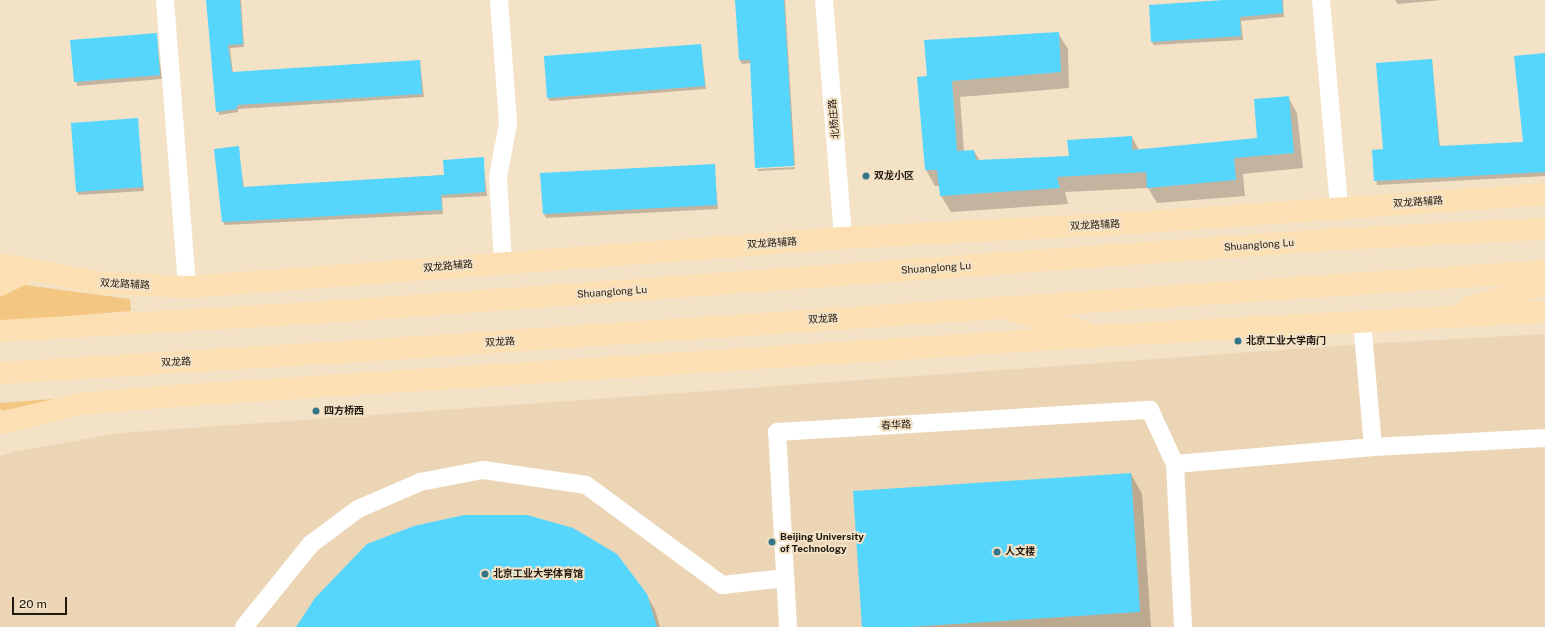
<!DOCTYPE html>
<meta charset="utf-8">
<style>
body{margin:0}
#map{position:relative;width:1545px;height:627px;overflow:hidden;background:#f4e2c7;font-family:"Public Sans","Noto Sans SC",sans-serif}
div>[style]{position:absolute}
.built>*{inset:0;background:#ebd5b5}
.green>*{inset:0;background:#f3c781}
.shadow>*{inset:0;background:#0003}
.building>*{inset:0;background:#56d6fd}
.minor>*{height:18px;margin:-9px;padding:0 9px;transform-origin:9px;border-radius:9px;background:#fff}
.major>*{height:22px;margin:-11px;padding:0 11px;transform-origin:11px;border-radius:11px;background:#fce0b3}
.dots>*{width:11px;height:11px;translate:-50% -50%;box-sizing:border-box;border:2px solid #f4e2c7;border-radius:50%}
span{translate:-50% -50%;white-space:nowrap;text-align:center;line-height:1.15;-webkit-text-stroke:4px #f4e2c7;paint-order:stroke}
.street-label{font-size:10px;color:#1f190f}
.poi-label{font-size:10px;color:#1f190f;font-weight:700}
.left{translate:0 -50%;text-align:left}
.scale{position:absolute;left:12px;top:597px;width:55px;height:18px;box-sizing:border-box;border:2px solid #1f190f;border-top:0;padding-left:5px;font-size:12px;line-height:14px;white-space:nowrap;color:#1f190f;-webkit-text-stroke:3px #f4e2c7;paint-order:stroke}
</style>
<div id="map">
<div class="built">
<div style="clip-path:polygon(1545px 334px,1545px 627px,0 627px,0 456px,17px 451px,120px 433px,1364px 344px)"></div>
</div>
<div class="green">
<div style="clip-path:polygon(25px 285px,130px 299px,131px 311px,0 322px,0 294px,10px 287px)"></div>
<div style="clip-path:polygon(105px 395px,6px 413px,0 409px,0 403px)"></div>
</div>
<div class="shadow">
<div style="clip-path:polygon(208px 0,241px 0,244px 47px,230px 48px,233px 73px,420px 61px,424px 97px,238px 109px,238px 112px,219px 115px)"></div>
<div style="clip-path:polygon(736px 0,785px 0,795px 165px,756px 167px,751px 63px,742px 64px,740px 60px)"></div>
<div style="clip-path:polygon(1240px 0,1283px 0,1284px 17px,1241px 21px,1243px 40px,1154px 45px,1152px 42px)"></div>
<div style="clip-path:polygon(1395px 0,1442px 0,1398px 4px)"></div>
<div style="clip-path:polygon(1058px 33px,1068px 49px,1069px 88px,960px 97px,964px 152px,974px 151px,980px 161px,1070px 157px,1132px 137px,1139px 150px,1258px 139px,1288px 97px,1297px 113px,1303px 168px,1243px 174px,1245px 196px,1157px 203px,1148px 188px,1065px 192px,1068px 204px,951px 212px,941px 196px,940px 186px,935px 186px,926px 170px,928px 77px)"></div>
<div style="clip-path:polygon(156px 34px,162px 79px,77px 86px,72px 41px)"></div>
<div style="clip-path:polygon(701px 45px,706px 89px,550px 101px,548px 98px)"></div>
<div style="clip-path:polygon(1545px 54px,1545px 176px,1377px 185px,1373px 151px,1384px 150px,1432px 60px,1440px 147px,1524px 142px)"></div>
<div style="clip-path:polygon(137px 119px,144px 191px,79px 195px,77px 192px)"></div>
<div style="clip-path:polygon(238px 147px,244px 188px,445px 175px,483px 158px,487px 196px,442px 198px,443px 214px,225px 225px,223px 222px)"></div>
<div style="clip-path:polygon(714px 165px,718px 209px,546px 218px,544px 214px,541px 174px)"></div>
<div style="clip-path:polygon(795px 167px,795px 169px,758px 171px,757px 169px)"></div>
<div style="clip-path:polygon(1131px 474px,1142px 494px,1151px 627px,863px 627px)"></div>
<div style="clip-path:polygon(646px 594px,655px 610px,660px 627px,298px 627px)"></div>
</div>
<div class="building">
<div style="clip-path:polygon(206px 0,240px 0,243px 44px,228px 45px,232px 72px,420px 60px,422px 94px,237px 105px,237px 109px,216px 112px)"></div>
<div style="clip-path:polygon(735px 0,784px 0,794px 166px,755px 168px,750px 60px,739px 60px)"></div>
<div style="clip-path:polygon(1224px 0,1282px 0,1283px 13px,1240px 17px,1241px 36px,1151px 42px,1149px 5px)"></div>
<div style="clip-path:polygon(1059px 32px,1061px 72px,952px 81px,957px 151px,974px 150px,976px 160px,1069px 156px,1067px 140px,1132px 136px,1132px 150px,1257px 138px,1254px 99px,1289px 96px,1294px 153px,1234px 158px,1236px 180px,1147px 188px,1146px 172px,1057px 177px,1060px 188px,940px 196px,937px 170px,925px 170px,917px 77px,927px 76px,924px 40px)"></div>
<div style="clip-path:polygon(157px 33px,160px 75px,74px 82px,70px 40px)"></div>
<div style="clip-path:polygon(701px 44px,705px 86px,547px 98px,544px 56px)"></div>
<div style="clip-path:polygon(1545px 53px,1545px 172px,1374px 181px,1372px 150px,1383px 149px,1376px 63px,1432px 59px,1439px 146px,1523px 142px,1514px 56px)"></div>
<div style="clip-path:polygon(138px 118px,143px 187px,76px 192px,71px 123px)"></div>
<div style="clip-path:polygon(239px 146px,243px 187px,444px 175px,443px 160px,484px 157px,485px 192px,441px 195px,442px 210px,222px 222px,214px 149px)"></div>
<div style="clip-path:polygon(715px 164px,717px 205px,543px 214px,540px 173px)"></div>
<div style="clip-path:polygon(1131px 473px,1140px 612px,908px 627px,862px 627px,853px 491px)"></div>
<div style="clip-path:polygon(464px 515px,527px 515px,573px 528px,617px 554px,647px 594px,657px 627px,296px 627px,315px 598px,367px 544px,414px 526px)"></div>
</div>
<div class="minor">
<div style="left:165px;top:0;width:288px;rotate:85.6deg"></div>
<div style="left:499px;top:0;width:124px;rotate:85.8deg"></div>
<div style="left:508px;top:124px;width:54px;rotate:100.7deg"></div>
<div style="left:498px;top:177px;width:85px;rotate:86.6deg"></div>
<div style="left:824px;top:0;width:239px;rotate:85.4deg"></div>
<div style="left:1321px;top:0;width:208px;rotate:85deg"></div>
<div style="left:1362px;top:321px;width:126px;rotate:85deg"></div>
<div style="left:244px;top:627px;width:107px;rotate:-51.1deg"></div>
<div style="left:311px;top:544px;width:59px;rotate:-36.7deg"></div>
<div style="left:358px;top:509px;width:68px;rotate:-23.5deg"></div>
<div style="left:420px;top:482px;width:64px;rotate:-10.8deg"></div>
<div style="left:483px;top:470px;width:104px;rotate:8.3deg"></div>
<div style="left:586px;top:485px;width:169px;rotate:36.3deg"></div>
<div style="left:722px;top:585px;width:63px;rotate:-6.3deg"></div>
<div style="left:788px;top:627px;width:195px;rotate:-93.2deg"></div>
<div style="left:777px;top:432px;width:374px;rotate:-3.4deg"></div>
<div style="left:1150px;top:410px;width:60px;rotate:65.2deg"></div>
<div style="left:1183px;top:627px;width:163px;rotate:-92.8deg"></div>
<div style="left:1175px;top:464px;width:199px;rotate:-4.9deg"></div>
<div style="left:1373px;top:447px;width:172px;rotate:-3deg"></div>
</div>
<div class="major">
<div style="left:0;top:264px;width:103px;rotate:10.7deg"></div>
<div style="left:101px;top:283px;width:86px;rotate:2.7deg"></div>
<div style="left:187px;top:287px;width:658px;rotate:-4.27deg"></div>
<div style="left:843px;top:238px;width:303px;rotate:-3deg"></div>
<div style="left:1146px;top:222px;width:400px;rotate:-4deg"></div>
<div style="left:0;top:285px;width:32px;rotate:-26deg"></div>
<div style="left:1468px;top:308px;width:81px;rotate:-17.3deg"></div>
<div style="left:1014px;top:311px;width:73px;rotate:16.7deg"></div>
<div style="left:0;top:331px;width:328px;rotate:-3.3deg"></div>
<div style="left:327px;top:312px;width:1015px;rotate:-4.13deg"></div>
<div style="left:1339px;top:239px;width:206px;rotate:-2.8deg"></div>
<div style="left:0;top:373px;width:332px;rotate:-3.5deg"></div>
<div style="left:331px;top:353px;width:1217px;rotate:-3.86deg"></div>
<div style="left:0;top:423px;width:81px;rotate:-13.5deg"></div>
<div style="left:79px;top:404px;width:109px;rotate:-4.7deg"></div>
<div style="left:188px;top:395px;width:912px;rotate:-3.71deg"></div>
<div style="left:1098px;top:336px;width:448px;rotate:-3.1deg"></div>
</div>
<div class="dots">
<div style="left:866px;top:176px;background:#357589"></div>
<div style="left:1238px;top:341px;background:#357589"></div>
<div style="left:316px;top:411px;background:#357589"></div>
<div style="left:772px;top:542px;background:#357589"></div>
<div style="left:997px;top:552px;background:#357589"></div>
<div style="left:485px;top:574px;background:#357589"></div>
</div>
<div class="street-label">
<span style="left:834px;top:119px;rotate:-95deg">北杨庄路</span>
<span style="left:1418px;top:202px;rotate:-4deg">双龙路辅路</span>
<span style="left:1095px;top:225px;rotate:-3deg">双龙路辅路</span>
<span style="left:772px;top:243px;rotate:-4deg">双龙路辅路</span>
<span style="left:1259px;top:245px;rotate:-4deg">Shuanglong Lu</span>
<span style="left:448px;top:266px;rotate:-5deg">双龙路辅路</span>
<span style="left:936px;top:268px;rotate:-4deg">Shuanglong Lu</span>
<span style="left:125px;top:284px;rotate:3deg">双龙路辅路</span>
<span style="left:612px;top:292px;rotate:-4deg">Shuanglong Lu</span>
<span style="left:823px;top:319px;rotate:-4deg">双龙路</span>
<span style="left:500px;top:342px;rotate:-4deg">双龙路</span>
<span style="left:176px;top:362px;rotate:-3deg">双龙路</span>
<span style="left:896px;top:425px;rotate:-3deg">春华路</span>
</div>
<div class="poi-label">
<span class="left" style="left:874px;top:176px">双龙小区</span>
<span class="left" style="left:1246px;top:341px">北京工业大学南门</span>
<span class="left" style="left:324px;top:411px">四方桥西</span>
<span class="left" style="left:780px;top:542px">Beijing University<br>of Technology</span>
<span class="left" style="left:1005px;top:552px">人文楼</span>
<span class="left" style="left:493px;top:574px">北京工业大学体育馆</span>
</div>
<div class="scale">20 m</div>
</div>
